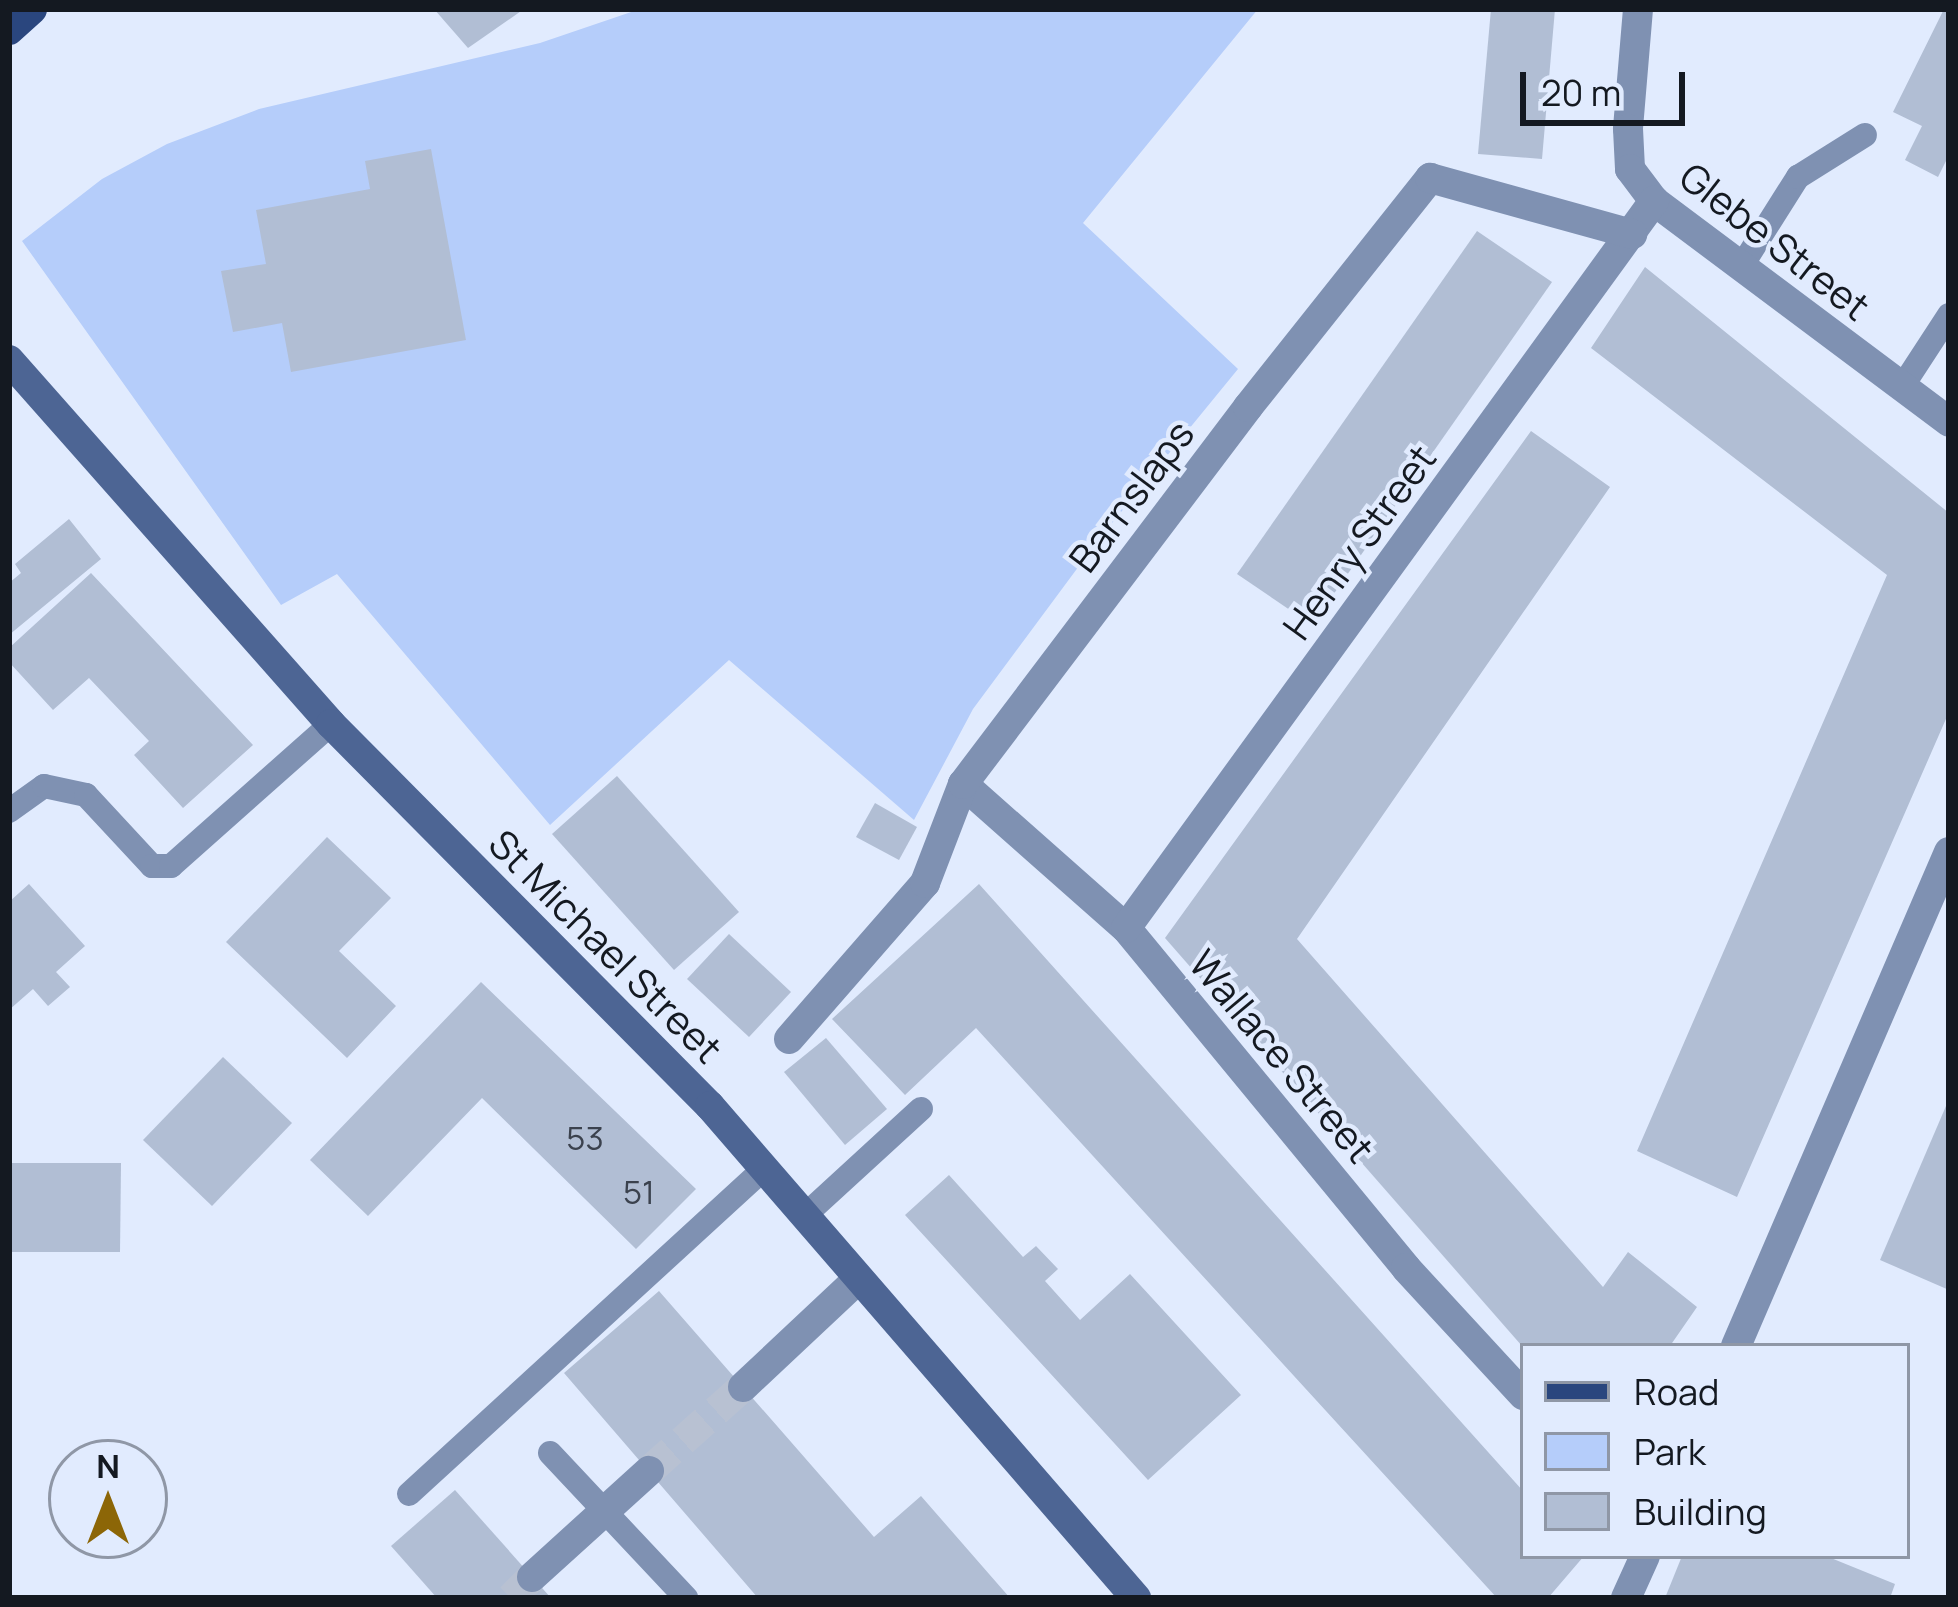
<!DOCTYPE html>
<style>
body{margin:0}
#map{position:relative;width:1958px;height:1607px;overflow:hidden;background:#e1ebfe;font-family:Manrope,sans-serif}
div>[style]{position:absolute}
.green>*{inset:0;background:#b5cdfa}
.building>*{inset:0;background:#b1bed4}
.minor-tunnel>*{height:30px;margin-top:-15px;transform-origin:0;background:repeating-linear-gradient(90deg,#b8c1d2 0 30px,transparent 0 45px)}
.service>*{height:24px;margin:-12px;padding:0 12px;transform-origin:12px;border-radius:12px;background:#7f91b2}
.minor>*{height:30px;margin:-15px;padding:0 15px;transform-origin:15px;border-radius:15px;background:#7f91b2}
.secondary>*{height:30px;margin:-15px;padding:0 15px;transform-origin:15px;border-radius:15px;background:#4d6594}
.primary>*{height:30px;margin:-15px;padding:0 15px;transform-origin:15px;border-radius:15px;background:#2a467e}
span{translate:-50% -50%;white-space:nowrap;text-align:center;line-height:1.15;-webkit-text-stroke:9px #e1ebfe;paint-order:stroke}
.number-label{font-size:33px;color:#3b424e}
.number-label span{-webkit-text-stroke-width:0}
.street-label{font-size:39px;color:#141921}
.frame{position:absolute;inset:0;border:12px solid #141921;pointer-events:none}
.legend{position:absolute;left:1520px;top:1343px;width:390px;height:216px;box-sizing:border-box;background:#e1ebfe;border:3px solid #8f97a6;margin:0;padding:15px 21px;list-style:none;font-size:36px;color:#141921}
.legend li{display:flex;align-items:center;gap:24px;height:60px}
.legend b{width:60px;border:3px solid #8f97a6}
.north{position:absolute;left:48px;top:1439px;width:120px;height:120px;box-sizing:border-box;background:#e1ebfe;border:3px solid #8f97a6;border-radius:50%;rotate:0deg;font-size:33px;font-weight:700;line-height:48px;text-align:center;color:#141921}
.north::after{content:'';display:block;margin:auto;width:42px;height:54px;background:#8c6607;clip-path:polygon(50% 0,100% 100%,50% 72%,0 100%)}
.scale{position:absolute;left:1520px;top:72px;width:165px;height:54px;box-sizing:border-box;border:6px solid #141921;border-top:0;padding-left:15px;font-size:36px;line-height:42px;white-space:nowrap;color:#141921;-webkit-text-stroke:9px #e1ebfe;paint-order:stroke}
</style>
<div id="map">
<div class="green">
<div style="clip-path:polygon(640px 9px,1258px 9px,1083px 223px,1238px 369px,1099px 539px,973px 709px,914px 820px,729px 660px,550px 825px,337px 574px,281px 605px,22px 241px,102px 179px,167px 144px,259px 109px,540px 43px)"></div>
</div>
<div class="building">
<div style="clip-path:polygon(434px 9px,524px 9px,468px 48px)"></div>
<div style="clip-path:polygon(1491px 9px,1555px 9px,1542px 159px,1478px 154px)"></div>
<div style="clip-path:polygon(1944px 9px,1949px 9px,1949px 155px,1938px 177px,1905px 160px,1922px 126px,1893px 112px)"></div>
<div style="clip-path:polygon(431px 149px,466px 340px,291px 372px,282px 323px,233px 332px,221px 271px,266px 264px,256px 210px,370px 189px,365px 161px)"></div>
<div style="clip-path:polygon(1477px 231px,1552px 282px,1312px 625px,1237px 574px)"></div>
<div style="clip-path:polygon(1645px 267px,1949px 513px,1949px 712px,1737px 1197px,1637px 1151px,1887px 575px,1591px 348px)"></div>
<div style="clip-path:polygon(1531px 431px,1610px 487px,1297px 939px,1603px 1287px,1628px 1252px,1697px 1307px,1670px 1346px,1522px 1346px,1165px 938px)"></div>
<div style="clip-path:polygon(69px 519px,101px 559px,9px 635px,9px 583px,21px 573px,15px 564px)"></div>
<div style="clip-path:polygon(91px 573px,253px 745px,183px 808px,134px 755px,149px 741px,89px 678px,53px 710px,9px 662px,9px 648px)"></div>
<div style="clip-path:polygon(617px 776px,739px 912px,674px 970px,552px 834px)"></div>
<div style="clip-path:polygon(875px 803px,917px 827px,899px 860px,856px 837px)"></div>
<div style="clip-path:polygon(327px 837px,391px 898px,339px 951px,396px 1006px,347px 1058px,226px 942px)"></div>
<div style="clip-path:polygon(29px 884px,85px 946px,56px 972px,70px 987px,48px 1006px,33px 989px,9px 1010px,9px 902px)"></div>
<div style="clip-path:polygon(979px 884px,1523px 1491px,1523px 1556px,1584px 1556px,1548px 1598px,1497px 1598px,976px 1028px,905px 1095px,832px 1019px)"></div>
<div style="clip-path:polygon(729px 934px,791px 992px,749px 1037px,687px 979px)"></div>
<div style="clip-path:polygon(481px 982px,696px 1189px,636px 1249px,482px 1098px,368px 1216px,310px 1160px)"></div>
<div style="clip-path:polygon(826px 1038px,887px 1109px,845px 1145px,784px 1072px)"></div>
<div style="clip-path:polygon(223px 1057px,292px 1123px,212px 1206px,143px 1140px)"></div>
<div style="clip-path:polygon(1949px 1099px,1949px 1290px,1880px 1260px)"></div>
<div style="clip-path:polygon(9px 1163px,121px 1163px,120px 1252px,9px 1252px)"></div>
<div style="clip-path:polygon(949px 1175px,1023px 1257px,1036px 1246px,1058px 1269px,1045px 1281px,1080px 1320px,1130px 1274px,1241px 1395px,1148px 1480px,905px 1215px)"></div>
<div style="clip-path:polygon(659px 1291px,874px 1537px,921px 1496px,1010px 1598px,758px 1598px,564px 1373px)"></div>
<div style="clip-path:polygon(455px 1490px,551px 1598px,437px 1598px,391px 1546px)"></div>
<div style="clip-path:polygon(1682px 1556px,1826px 1556px,1895px 1584px,1890px 1598px,1665px 1598px)"></div>
</div>
<div class="minor-tunnel">
<div style="left:649px;top:1471px;width:126px;rotate:-41.8deg"></div>
<div style="left:511px;top:1598px;width:30px;rotate:-45deg"></div>
</div>
<div class="service">
<div style="left:1741px;top:267px;width:107px;rotate:-57.7deg"></div>
<div style="left:1798px;top:177px;width:79px;rotate:-32.1deg"></div>
<div style="left:1902px;top:387px;width:86px;rotate:-56.9deg"></div>
<div style="left:9px;top:811px;width:43px;rotate:-35.5deg"></div>
<div style="left:44px;top:786px;width:43px;rotate:12.1deg"></div>
<div style="left:86px;top:795px;width:97px;rotate:47.1deg"></div>
<div style="left:152px;top:866px;width:19px"></div>
<div style="left:171px;top:866px;width:214px;rotate:-41.6deg"></div>
<div style="left:803px;top:1217px;width:160px;rotate:-42.5deg"></div>
<div style="left:550px;top:1453px;width:199px;rotate:46.8deg"></div>
<div style="left:409px;top:1494px;width:479px;rotate:-42.5deg"></div>
</div>
<div class="minor">
<div style="left:1638px;top:9px;width:120px;rotate:94.8deg"></div>
<div style="left:1628px;top:129px;width:40px;rotate:87.1deg"></div>
<div style="left:1630px;top:169px;width:40px;rotate:53deg"></div>
<div style="left:1654px;top:201px;width:369px;rotate:36.8deg"></div>
<div style="left:963px;top:784px;width:217px;rotate:41.5deg"></div>
<div style="left:1126px;top:928px;width:440px;rotate:50.5deg"></div>
<div style="left:1406px;top:1268px;width:173px;rotate:47.3deg"></div>
<div style="left:1126px;top:928px;width:899px;rotate:-54.01deg"></div>
<div style="left:789px;top:1039px;width:207px;rotate:-48.9deg"></div>
<div style="left:925px;top:883px;width:106px;rotate:-69deg"></div>
<div style="left:963px;top:784px;width:473px;rotate:-52.9deg"></div>
<div style="left:1248px;top:407px;width:293px;rotate:-51.5deg"></div>
<div style="left:1430px;top:178px;width:210px;rotate:15.5deg"></div>
<div style="left:1736px;top:1346px;width:538px;rotate:-66.68deg"></div>
<div style="left:743px;top:1387px;width:156px;rotate:-43.2deg"></div>
<div style="left:532px;top:1577px;width:158px;rotate:-42.2deg"></div>
<div style="left:1626px;top:1598px;width:46px;rotate:-65.7deg"></div>
</div>
<div class="secondary">
<div style="left:9px;top:360px;width:486px;rotate:48.5deg"></div>
<div style="left:331px;top:724px;width:538px;rotate:45.23deg"></div>
<div style="left:710px;top:1106px;width:651px;rotate:49.11deg"></div>
</div>
<div class="primary">
<div style="left:9px;top:30px;width:31px;rotate:-42deg"></div>
</div>
<div class="number-label">
<span style="left:585px;top:1138px">53</span>
<span style="left:639px;top:1192px">51</span>
</div>
<div class="street-label">
<span style="left:1775px;top:241px;rotate:38deg">Glebe Street</span>
<span style="left:1131px;top:496px;rotate:-53deg">Barnslaps</span>
<span style="left:1359px;top:542px;rotate:-54deg">Henry Street</span>
<span style="left:606px;top:946px;rotate:45deg">St Michael Street</span>
<span style="left:1282px;top:1056px;rotate:50deg">Wallace Street</span>
</div>
<div class="frame"></div>
<ul class="legend">
<li><b style="height:15px;background:#2a467e"></b>Road</li>
<li><b style="height:33px;background:#b5cdfa"></b>Park</li>
<li><b style="height:33px;background:#b1bed4"></b>Building</li>
</ul>
<div class="north">N</div>
<div class="scale">20 m</div>
</div>
